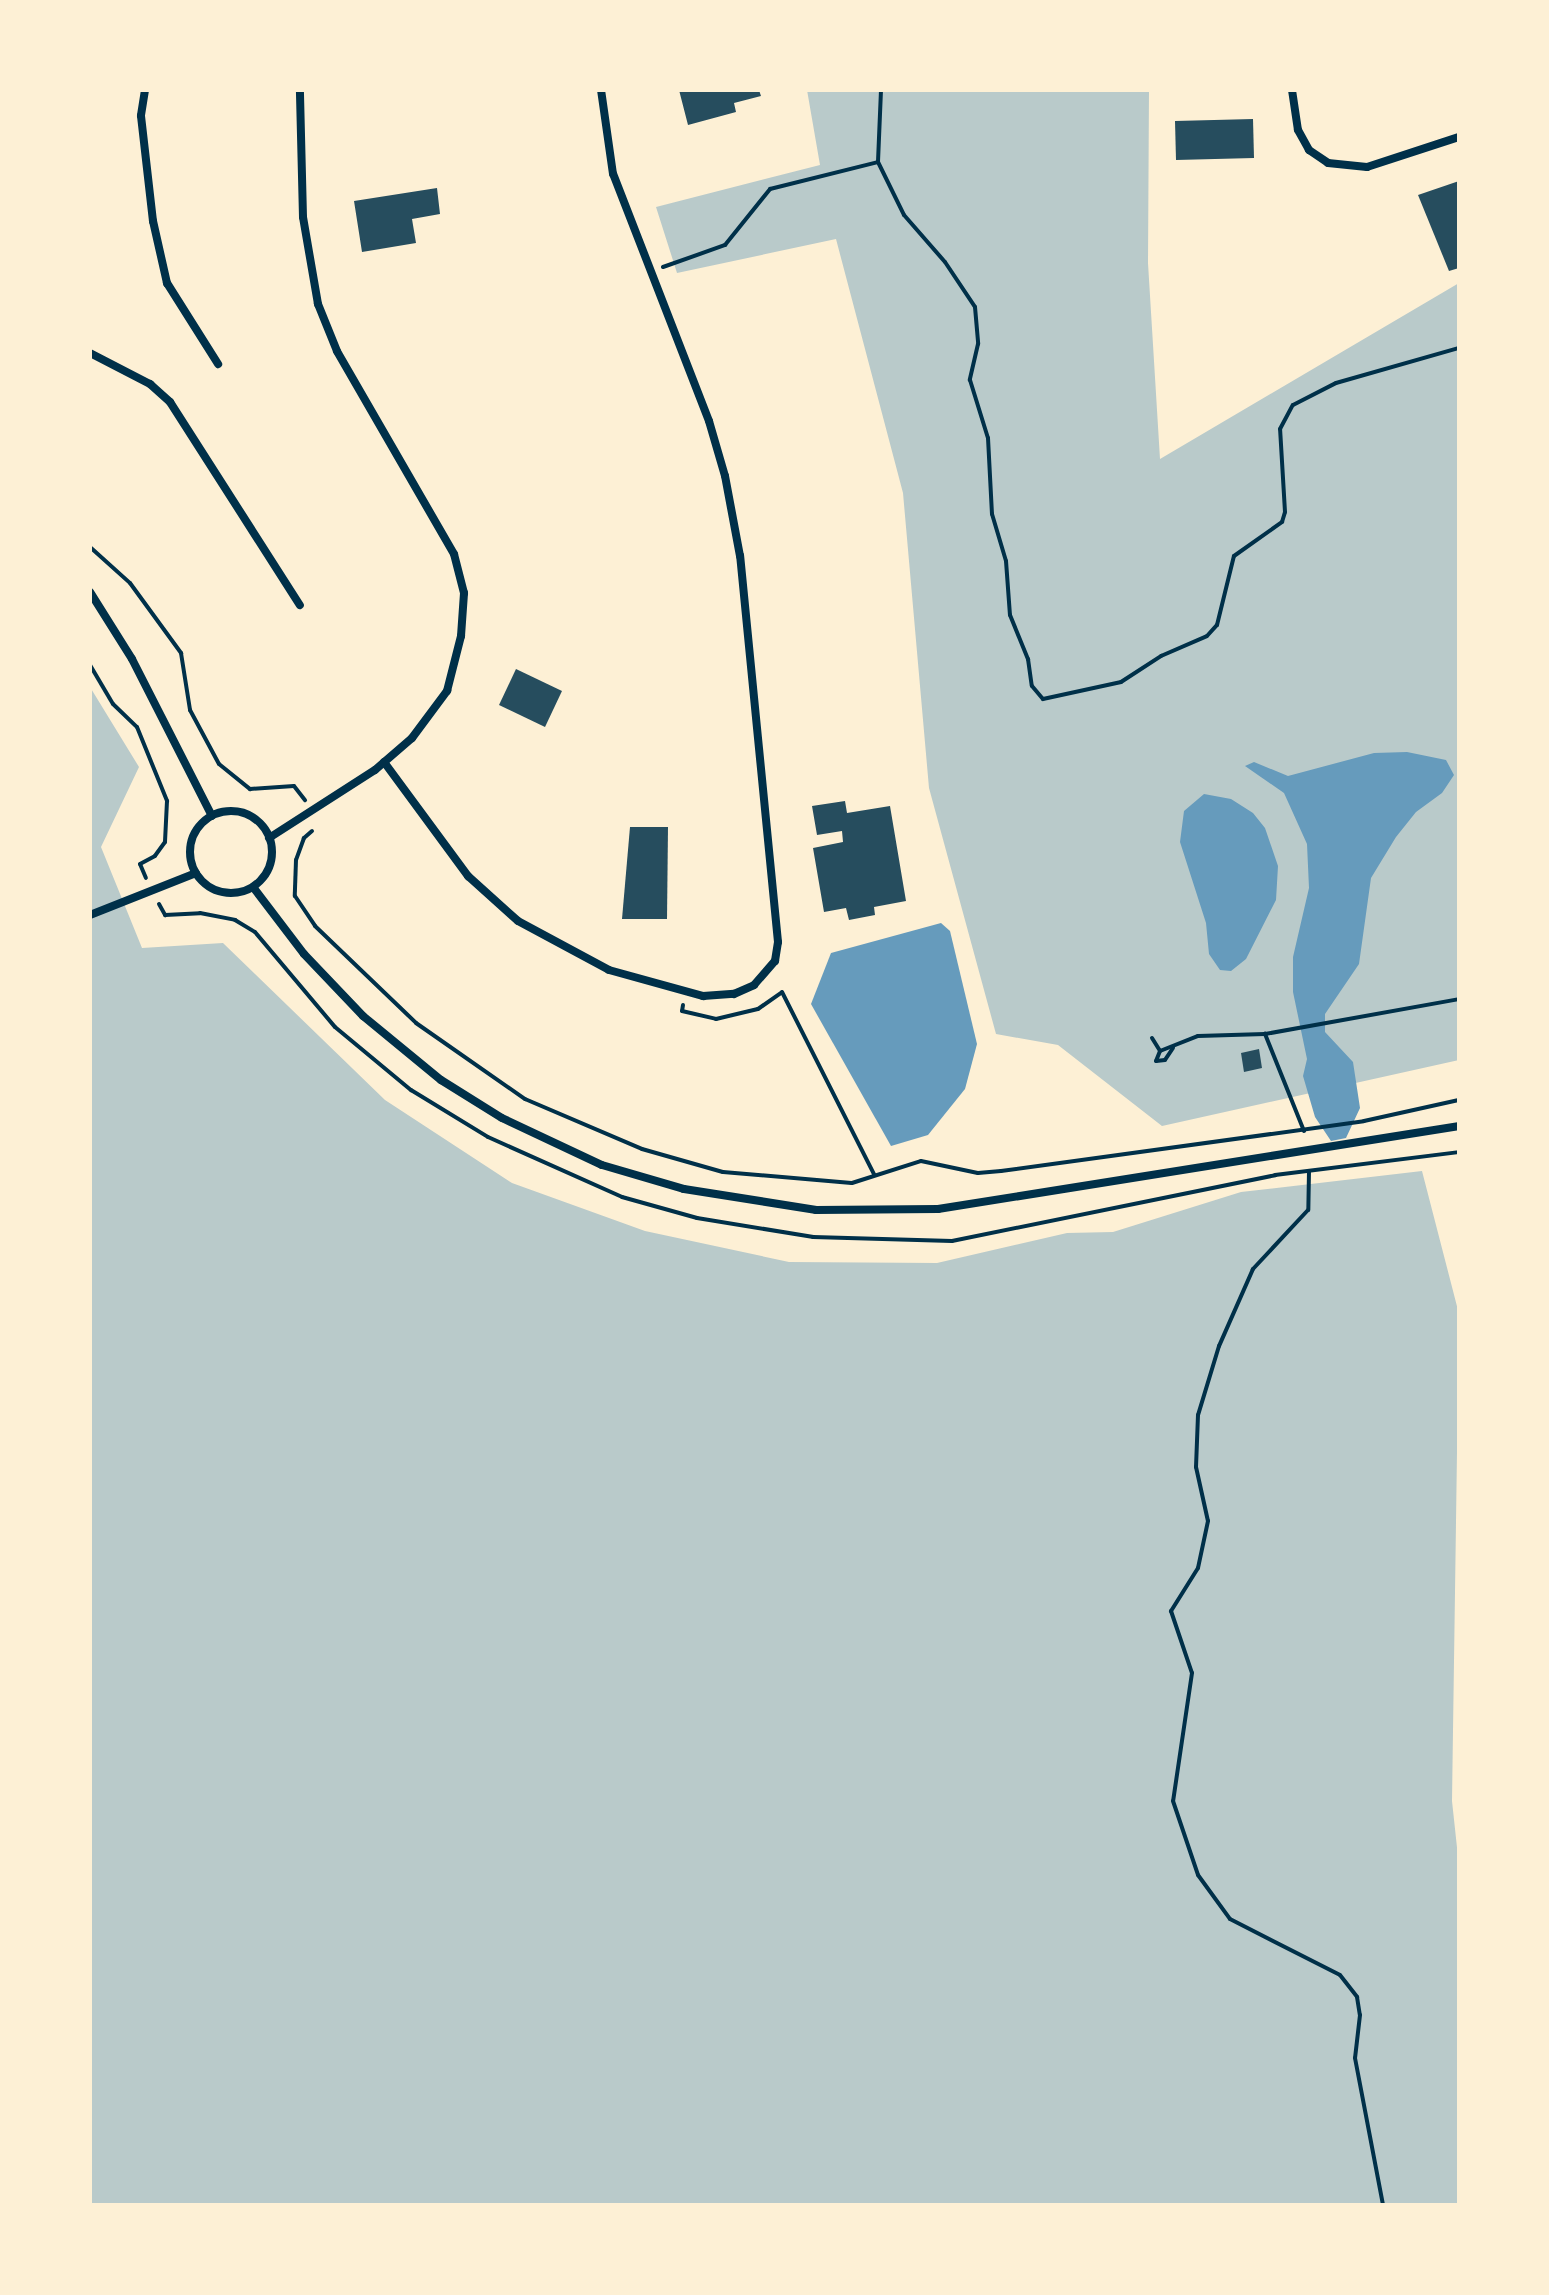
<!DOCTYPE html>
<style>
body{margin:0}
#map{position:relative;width:1549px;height:2295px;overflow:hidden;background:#fdf0d5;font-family:Jost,sans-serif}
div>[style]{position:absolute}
.green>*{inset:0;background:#b9caca}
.water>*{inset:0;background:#669bbc}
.building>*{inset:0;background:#264d5e}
.path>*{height:4px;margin:-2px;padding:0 2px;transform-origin:2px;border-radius:2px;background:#003049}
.minor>*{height:8px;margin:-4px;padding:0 4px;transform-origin:4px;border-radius:4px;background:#003049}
.minor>.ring{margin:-4px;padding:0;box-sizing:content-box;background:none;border:8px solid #003049;border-radius:50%}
span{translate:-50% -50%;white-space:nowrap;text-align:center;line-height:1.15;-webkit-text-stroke:8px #fdf0d5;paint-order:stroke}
.frame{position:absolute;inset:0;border:92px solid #fdf0d5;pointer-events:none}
</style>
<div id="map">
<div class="green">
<div style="clip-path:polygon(807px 90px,1149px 90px,1148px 263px,1160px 459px,1459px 283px,1459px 1060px,1162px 1126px,1058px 1045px,996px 1034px,929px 788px,903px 493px,836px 239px,677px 273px,656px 207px,820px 165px)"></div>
<div style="clip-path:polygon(90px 687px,139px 767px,101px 847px,142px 948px,223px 943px,385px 1100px,512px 1183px,645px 1231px,789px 1262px,937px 1263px,1067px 1233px,1113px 1232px,1241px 1192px,1422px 1171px,1459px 1314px,1452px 1801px,1459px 1866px,1459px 2205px,90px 2205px)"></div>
</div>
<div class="water">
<div style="clip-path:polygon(1407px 752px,1446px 760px,1454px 775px,1442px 793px,1416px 812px,1396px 837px,1371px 878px,1359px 964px,1325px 1014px,1325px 1032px,1353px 1062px,1360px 1108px,1346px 1138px,1331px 1141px,1315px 1117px,1303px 1076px,1307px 1059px,1293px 992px,1293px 957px,1309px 888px,1307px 844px,1284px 793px,1245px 766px,1254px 762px,1288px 776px,1374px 753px)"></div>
<div style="clip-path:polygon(1204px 794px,1231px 799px,1253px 813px,1265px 828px,1278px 866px,1276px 900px,1246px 959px,1231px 971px,1220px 970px,1209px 954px,1206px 923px,1180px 842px,1184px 811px)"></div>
<div style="clip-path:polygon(941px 923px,950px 931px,977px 1044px,965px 1089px,928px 1135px,891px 1146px,811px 1004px,831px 953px)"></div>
</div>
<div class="building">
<div style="clip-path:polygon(679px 90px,759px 90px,761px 96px,734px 103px,736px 112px,688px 125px)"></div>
<div style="clip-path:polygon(1253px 119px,1254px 158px,1176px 160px,1175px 121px)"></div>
<div style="clip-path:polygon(1459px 181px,1459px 268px,1449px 271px,1418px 195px)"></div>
<div style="clip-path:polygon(437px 188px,440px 214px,412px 219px,416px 243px,362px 252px,354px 201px)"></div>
<div style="clip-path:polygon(516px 669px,562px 691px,545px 727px,499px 705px)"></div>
<div style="clip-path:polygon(845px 801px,847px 813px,890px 806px,906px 901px,874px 907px,875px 915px,849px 920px,846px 908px,824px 912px,813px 848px,843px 842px,842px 831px,817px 835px,812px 806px)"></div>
<div style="clip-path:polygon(630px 827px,668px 827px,667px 919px,622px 919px)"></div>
<div style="clip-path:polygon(1259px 1049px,1262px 1068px,1244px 1072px,1241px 1053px)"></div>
</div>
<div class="path">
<div style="left:881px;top:90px;width:72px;rotate:92.4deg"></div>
<div style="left:878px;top:162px;width:59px;rotate:63.9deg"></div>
<div style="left:904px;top:215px;width:62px;rotate:48.9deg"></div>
<div style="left:945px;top:262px;width:54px;rotate:56.3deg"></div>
<div style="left:975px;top:307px;width:37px;rotate:85deg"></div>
<div style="left:978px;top:344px;width:37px;rotate:103deg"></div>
<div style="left:970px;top:380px;width:61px;rotate:72.8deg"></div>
<div style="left:988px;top:438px;width:76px;rotate:87deg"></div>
<div style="left:992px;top:514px;width:49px;rotate:73.4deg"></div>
<div style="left:1006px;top:561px;width:54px;rotate:85.8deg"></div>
<div style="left:1010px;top:615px;width:48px;rotate:67.8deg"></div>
<div style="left:1028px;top:659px;width:27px;rotate:82deg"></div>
<div style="left:1032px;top:686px;width:17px;rotate:50deg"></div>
<div style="left:1043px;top:699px;width:80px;rotate:-12.3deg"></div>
<div style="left:1121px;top:682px;width:48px;rotate:-33deg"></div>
<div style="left:1161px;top:656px;width:50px;rotate:-23.5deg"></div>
<div style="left:1207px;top:636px;width:15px;rotate:-48deg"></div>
<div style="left:1217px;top:625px;width:71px;rotate:-76.2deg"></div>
<div style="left:1234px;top:556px;width:59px;rotate:-35.3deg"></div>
<div style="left:1282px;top:522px;width:10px;rotate:-73deg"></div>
<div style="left:1285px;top:512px;width:83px;rotate:-93.4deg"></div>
<div style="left:1280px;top:429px;width:27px;rotate:-62deg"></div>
<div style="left:1293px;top:405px;width:48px;rotate:-27.1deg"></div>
<div style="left:1336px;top:383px;width:128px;rotate:-15.9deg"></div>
<div style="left:663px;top:267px;width:66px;rotate:-19.5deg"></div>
<div style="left:725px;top:245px;width:72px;rotate:-51.2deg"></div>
<div style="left:770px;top:189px;width:111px;rotate:-14deg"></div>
<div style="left:90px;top:547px;width:54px;rotate:42deg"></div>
<div style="left:130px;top:583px;width:87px;rotate:53.9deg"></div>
<div style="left:181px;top:653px;width:58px;rotate:81deg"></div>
<div style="left:190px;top:710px;width:61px;rotate:61.8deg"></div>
<div style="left:219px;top:764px;width:40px;rotate:39deg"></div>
<div style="left:250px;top:789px;width:44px;rotate:-3.9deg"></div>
<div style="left:294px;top:786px;width:18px;rotate:52deg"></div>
<div style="left:90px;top:665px;width:45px;rotate:59.5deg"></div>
<div style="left:113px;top:704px;width:33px;rotate:44deg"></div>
<div style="left:137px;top:727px;width:80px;rotate:67.9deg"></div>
<div style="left:167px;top:801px;width:41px;rotate:92.8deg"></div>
<div style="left:165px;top:842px;width:17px;rotate:126deg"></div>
<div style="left:155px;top:856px;width:17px;rotate:152deg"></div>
<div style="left:140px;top:864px;width:15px;rotate:67deg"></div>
<div style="left:312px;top:831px;width:11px;rotate:139deg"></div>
<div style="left:304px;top:838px;width:23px;rotate:110deg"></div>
<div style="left:296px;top:860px;width:36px;rotate:92deg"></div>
<div style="left:295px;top:896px;width:36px;rotate:56deg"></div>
<div style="left:315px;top:926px;width:140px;rotate:43.8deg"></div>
<div style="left:416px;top:1023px;width:133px;rotate:34.9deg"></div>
<div style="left:525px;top:1099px;width:127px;rotate:23.1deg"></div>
<div style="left:642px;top:1149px;width:84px;rotate:15.9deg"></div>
<div style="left:723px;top:1172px;width:129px;rotate:4.9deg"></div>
<div style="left:852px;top:1183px;width:72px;rotate:-17.7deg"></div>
<div style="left:921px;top:1161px;width:58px;rotate:11.9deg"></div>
<div style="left:978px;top:1173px;width:23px;rotate:-5deg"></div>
<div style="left:1001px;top:1171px;width:366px;rotate:-7.8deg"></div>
<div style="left:1364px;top:1121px;width:97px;rotate:-12.5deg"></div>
<div style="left:159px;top:904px;width:13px;rotate:61deg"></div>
<div style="left:165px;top:915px;width:35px;rotate:-3deg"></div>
<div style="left:200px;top:913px;width:36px;rotate:11deg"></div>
<div style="left:235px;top:920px;width:23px;rotate:31deg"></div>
<div style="left:255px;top:932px;width:124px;rotate:49.9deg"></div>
<div style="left:335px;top:1027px;width:99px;rotate:39.7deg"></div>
<div style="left:411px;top:1090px;width:90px;rotate:31.4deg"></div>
<div style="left:488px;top:1137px;width:147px;rotate:24.1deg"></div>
<div style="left:622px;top:1197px;width:78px;rotate:15.6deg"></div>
<div style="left:697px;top:1218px;width:118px;rotate:9.3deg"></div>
<div style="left:813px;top:1237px;width:139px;rotate:1.6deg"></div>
<div style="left:952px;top:1241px;width:330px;rotate:-11.5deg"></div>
<div style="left:1275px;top:1175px;width:185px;rotate:-7.1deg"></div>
<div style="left:683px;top:1005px;width:6px;rotate:99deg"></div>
<div style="left:682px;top:1011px;width:35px;rotate:13deg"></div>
<div style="left:716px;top:1019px;width:43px;rotate:-13.4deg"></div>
<div style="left:758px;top:1009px;width:29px;rotate:-35deg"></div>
<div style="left:782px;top:992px;width:204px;rotate:63.2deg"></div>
<div style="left:1152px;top:1038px;width:15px;rotate:58deg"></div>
<div style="left:1173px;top:1048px;width:14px;rotate:124deg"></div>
<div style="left:1165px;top:1060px;width:9px;rotate:174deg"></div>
<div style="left:1156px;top:1061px;width:11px;rotate:-68deg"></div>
<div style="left:1160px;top:1051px;width:41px;rotate:-21.5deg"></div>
<div style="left:1198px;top:1036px;width:67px;rotate:-1.7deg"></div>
<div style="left:1304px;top:1131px;width:105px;rotate:-111.9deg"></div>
<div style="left:1265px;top:1034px;width:197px;rotate:-10.2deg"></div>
<div style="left:1309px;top:1171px;width:39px;rotate:91deg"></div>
<div style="left:1308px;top:1210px;width:81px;rotate:133deg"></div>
<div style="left:1253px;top:1269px;width:84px;rotate:113.8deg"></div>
<div style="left:1219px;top:1346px;width:72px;rotate:106.9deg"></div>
<div style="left:1198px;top:1415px;width:52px;rotate:92.2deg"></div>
<div style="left:1196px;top:1467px;width:55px;rotate:77.5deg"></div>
<div style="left:1208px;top:1521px;width:48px;rotate:102deg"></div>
<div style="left:1198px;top:1568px;width:51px;rotate:122.1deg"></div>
<div style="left:1171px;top:1611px;width:65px;rotate:71.3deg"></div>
<div style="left:1192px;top:1673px;width:129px;rotate:98.4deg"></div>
<div style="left:1173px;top:1801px;width:78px;rotate:71.3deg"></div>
<div style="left:1198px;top:1875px;width:54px;rotate:54deg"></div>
<div style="left:1230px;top:1919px;width:123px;rotate:27deg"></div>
<div style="left:1340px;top:1975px;width:28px;rotate:52deg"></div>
<div style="left:1357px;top:1997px;width:18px;rotate:81deg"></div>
<div style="left:1360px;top:2015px;width:43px;rotate:96.6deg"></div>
<div style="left:1355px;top:2058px;width:150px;rotate:79.2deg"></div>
</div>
<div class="minor">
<div style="left:145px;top:90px;width:26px;rotate:99deg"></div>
<div style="left:141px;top:116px;width:106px;rotate:83.5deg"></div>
<div style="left:153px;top:221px;width:64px;rotate:77.3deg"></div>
<div style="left:167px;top:283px;width:96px;rotate:57.8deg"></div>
<div style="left:1292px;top:90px;width:40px;rotate:81.5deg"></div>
<div style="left:1298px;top:130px;width:23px;rotate:61deg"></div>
<div style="left:1309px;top:150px;width:23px;rotate:34deg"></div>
<div style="left:1328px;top:163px;width:39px;rotate:6deg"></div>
<div style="left:1367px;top:167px;width:97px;rotate:-18.1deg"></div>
<div style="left:90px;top:353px;width:68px;rotate:27.3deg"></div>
<div style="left:150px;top:384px;width:27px;rotate:42deg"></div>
<div style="left:170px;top:402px;width:241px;rotate:57.4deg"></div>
<div style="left:90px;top:592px;width:79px;rotate:57.9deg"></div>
<div style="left:132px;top:659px;width:176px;rotate:63deg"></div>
<div style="left:384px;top:762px;width:142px;rotate:53.6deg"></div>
<div style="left:468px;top:876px;width:67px;rotate:42deg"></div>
<div style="left:518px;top:921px;width:103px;rotate:28.3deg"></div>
<div style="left:609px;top:970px;width:98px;rotate:15.5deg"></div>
<div style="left:703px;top:996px;width:31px;rotate:-4deg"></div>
<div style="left:734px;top:994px;width:22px;rotate:-24deg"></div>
<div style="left:754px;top:985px;width:32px;rotate:-49deg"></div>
<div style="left:775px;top:961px;width:19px;rotate:-81deg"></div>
<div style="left:778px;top:942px;width:388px;rotate:-95.6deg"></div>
<div style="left:740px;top:556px;width:81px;rotate:-100.6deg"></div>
<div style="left:725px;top:476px;width:57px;rotate:-106.2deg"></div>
<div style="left:709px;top:421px;width:265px;rotate:-111.2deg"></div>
<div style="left:613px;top:174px;width:85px;rotate:-98.1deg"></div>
<div class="ring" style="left:190px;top:811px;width:74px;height:74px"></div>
<div style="left:269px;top:838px;width:126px;rotate:-32.7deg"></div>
<div style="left:375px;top:770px;width:49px;rotate:-40.9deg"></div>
<div style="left:412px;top:738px;width:59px;rotate:-53.3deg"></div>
<div style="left:447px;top:691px;width:57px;rotate:-75.7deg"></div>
<div style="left:461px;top:636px;width:43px;rotate:-86deg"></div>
<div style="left:464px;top:593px;width:40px;rotate:-104.4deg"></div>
<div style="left:454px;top:554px;width:234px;rotate:-120deg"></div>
<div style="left:337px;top:351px;width:51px;rotate:-112deg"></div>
<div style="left:318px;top:304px;width:88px;rotate:-99.8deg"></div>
<div style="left:303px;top:217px;width:127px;rotate:-91.4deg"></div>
<div style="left:253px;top:887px;width:84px;rotate:52.7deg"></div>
<div style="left:304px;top:954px;width:86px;rotate:46.4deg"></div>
<div style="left:363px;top:1016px;width:101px;rotate:39.4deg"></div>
<div style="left:441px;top:1080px;width:72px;rotate:31.9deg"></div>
<div style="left:502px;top:1118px;width:110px;rotate:25.2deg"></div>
<div style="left:602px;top:1165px;width:85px;rotate:16.3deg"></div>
<div style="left:684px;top:1189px;width:134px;rotate:9deg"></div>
<div style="left:816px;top:1210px;width:122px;rotate:-0.5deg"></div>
<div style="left:938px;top:1209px;width:528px;rotate:-9.05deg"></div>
<div style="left:90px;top:915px;width:114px;rotate:-21.6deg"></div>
</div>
<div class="frame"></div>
</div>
